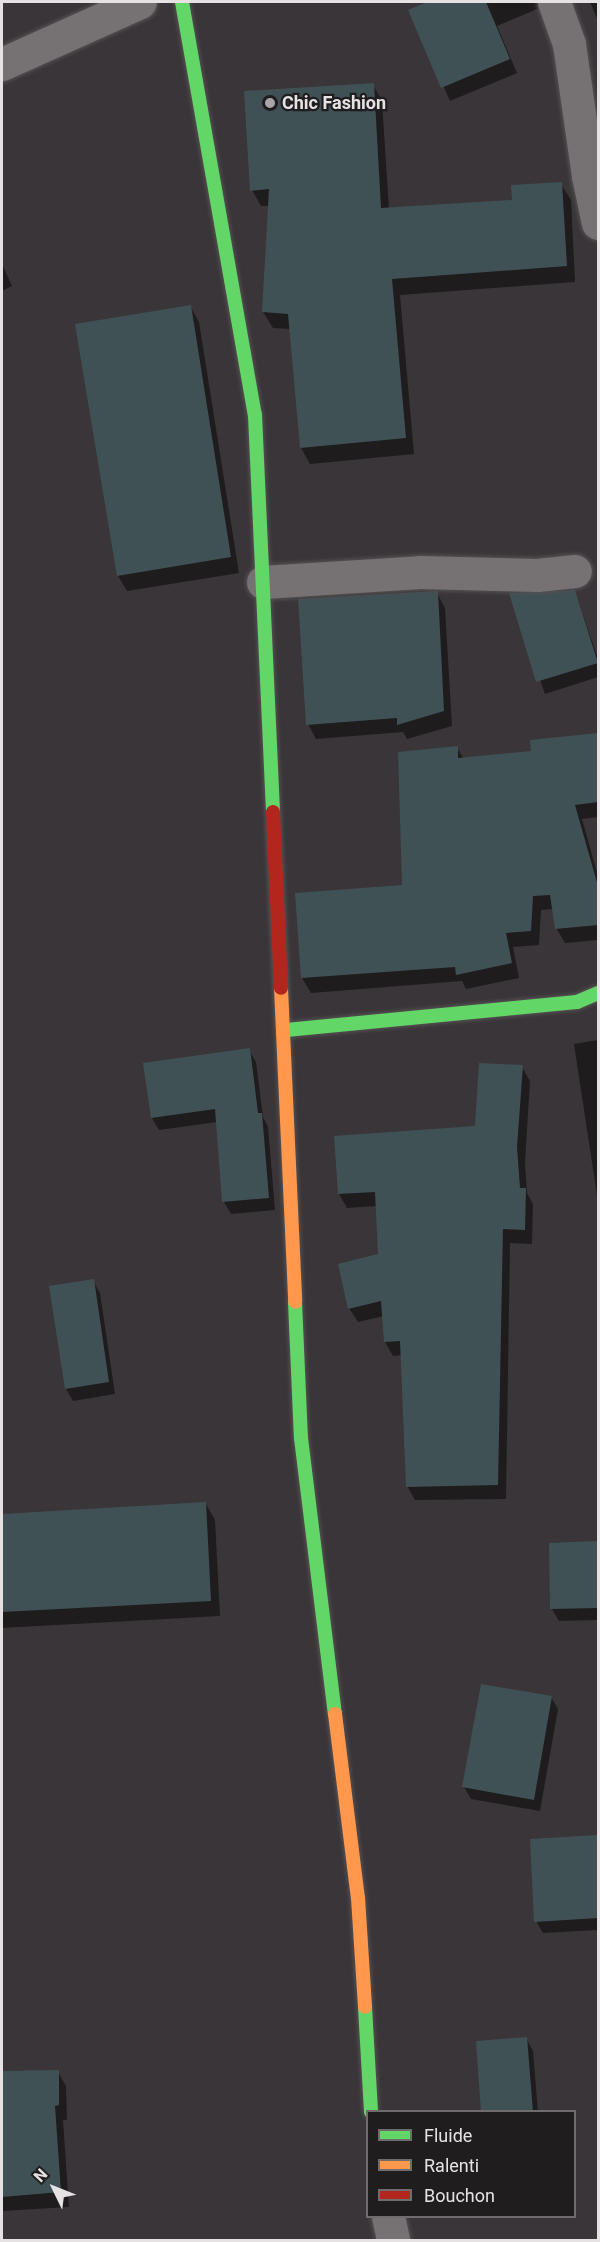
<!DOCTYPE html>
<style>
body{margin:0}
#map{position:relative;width:600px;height:2242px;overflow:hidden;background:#3a3538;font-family:Roboto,sans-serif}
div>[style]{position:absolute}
.shadow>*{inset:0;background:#0007}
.building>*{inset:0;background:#405155}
.roads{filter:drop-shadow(0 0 2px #555153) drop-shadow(0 0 2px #555153)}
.street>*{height:33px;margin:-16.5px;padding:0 16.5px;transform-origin:16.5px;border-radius:16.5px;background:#767274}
.fast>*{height:14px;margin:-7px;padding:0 7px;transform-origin:7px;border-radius:7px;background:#63d668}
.slow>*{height:14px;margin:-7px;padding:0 7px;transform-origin:7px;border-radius:7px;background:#ff974d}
.jam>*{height:14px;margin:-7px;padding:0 7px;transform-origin:7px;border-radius:7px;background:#b3261e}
.dots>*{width:16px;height:16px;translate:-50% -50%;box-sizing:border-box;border:3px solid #201d1f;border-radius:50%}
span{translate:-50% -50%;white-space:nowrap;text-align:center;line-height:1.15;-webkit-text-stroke:4.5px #201d1f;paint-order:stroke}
.poi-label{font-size:18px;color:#e6e2e4;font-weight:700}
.left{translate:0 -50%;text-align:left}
.frame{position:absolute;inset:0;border:3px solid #e6e2e4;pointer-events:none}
.legend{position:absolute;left:366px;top:2110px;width:210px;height:108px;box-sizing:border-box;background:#201d1f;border:2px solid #6f6c6e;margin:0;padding:8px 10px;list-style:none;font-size:18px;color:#e6e2e4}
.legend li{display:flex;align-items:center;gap:12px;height:30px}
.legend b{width:30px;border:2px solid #6f6c6e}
.north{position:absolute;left:24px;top:2158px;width:60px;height:60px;-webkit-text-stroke:4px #201d1f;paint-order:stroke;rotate:313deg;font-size:16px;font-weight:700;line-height:24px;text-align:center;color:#e6e2e4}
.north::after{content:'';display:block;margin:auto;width:21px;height:27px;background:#e6e2e4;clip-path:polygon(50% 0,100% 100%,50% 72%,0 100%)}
</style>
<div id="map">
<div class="shadow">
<div style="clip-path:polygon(431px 2px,554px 2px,497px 26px,517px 73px,450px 101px,410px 10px)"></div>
<div style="clip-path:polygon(590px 2px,598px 2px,598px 21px)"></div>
<div style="clip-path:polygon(373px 85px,382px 101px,389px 209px,513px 201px,561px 184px,571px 200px,575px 282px,400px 295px,414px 454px,310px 464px,301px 448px,291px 329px,273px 328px,263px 312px,270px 206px,261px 206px,252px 190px)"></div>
<div style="clip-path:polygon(2px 264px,12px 286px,2px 291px)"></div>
<div style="clip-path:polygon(190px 306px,199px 322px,239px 573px,127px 591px,118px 576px,77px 325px)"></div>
<div style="clip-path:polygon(575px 591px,598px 659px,598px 677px,545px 694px,511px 594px)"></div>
<div style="clip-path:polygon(437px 593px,445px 608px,452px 726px,407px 739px,403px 732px,316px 739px,308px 724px)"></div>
<div style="clip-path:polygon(598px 734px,598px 817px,582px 819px,598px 876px,598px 940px,565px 943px,556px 928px,553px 909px,541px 910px,539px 945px,513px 947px,519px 978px,466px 989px,462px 981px,311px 993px,302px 978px,297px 895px,403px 886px,457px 748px,464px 759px,533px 752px,531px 741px)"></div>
<div style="clip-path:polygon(598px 1040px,598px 1202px,574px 1044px)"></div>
<div style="clip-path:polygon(249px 1050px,256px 1062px,263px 1117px,268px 1127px,275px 1210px,231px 1214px,224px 1202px,217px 1122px,159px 1130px,152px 1118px)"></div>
<div style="clip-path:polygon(522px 1067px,530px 1081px,525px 1162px,527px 1193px,533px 1204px,532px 1244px,510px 1243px,506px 1499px,415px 1500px,407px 1486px,402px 1355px,393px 1356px,385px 1342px,384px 1316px,358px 1322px,349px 1308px,380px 1255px,377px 1206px,347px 1208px,339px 1194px,335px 1137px,477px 1127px)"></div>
<div style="clip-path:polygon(93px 1281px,100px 1293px,115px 1394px,73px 1401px,66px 1389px)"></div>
<div style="clip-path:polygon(206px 1504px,215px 1520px,220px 1616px,2px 1628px,2px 1515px)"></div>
<div style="clip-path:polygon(598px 1543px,598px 1620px,559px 1621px,552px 1609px,551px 1544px)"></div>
<div style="clip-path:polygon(551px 1697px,558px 1709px,540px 1811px,471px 1799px,464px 1787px)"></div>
<div style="clip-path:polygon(598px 1836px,598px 1930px,543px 1933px,536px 1921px)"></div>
<div style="clip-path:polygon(526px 2038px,533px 2051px,538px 2112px,483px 2112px)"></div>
<div style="clip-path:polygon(58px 2072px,66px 2086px,67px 2120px,63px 2120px,69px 2207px,2px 2211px,2px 2073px)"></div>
</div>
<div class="building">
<div style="clip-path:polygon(427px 2px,486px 2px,510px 59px,441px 88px,408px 10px)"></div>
<div style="clip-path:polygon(374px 83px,381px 208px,512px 200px,511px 185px,562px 182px,567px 266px,392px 279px,406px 438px,300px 448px,288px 314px,262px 312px,269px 189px,250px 191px,244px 91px)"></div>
<div style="clip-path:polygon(191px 305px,231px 557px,117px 576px,75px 324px)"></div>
<div style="clip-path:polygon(575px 590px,598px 663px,536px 682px,509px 593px)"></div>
<div style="clip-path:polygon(438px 591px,444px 711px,397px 725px,397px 718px,306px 725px,298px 599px)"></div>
<div style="clip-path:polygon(598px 733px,598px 802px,575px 805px,598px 886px,598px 925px,555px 929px,550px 895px,533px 896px,531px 931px,506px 933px,512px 963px,456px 975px,455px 967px,301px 978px,295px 893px,402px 885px,398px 752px,458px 746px,458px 758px,531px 751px,530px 740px)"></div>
<div style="clip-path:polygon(250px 1048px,258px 1113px,262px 1113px,269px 1198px,222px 1202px,215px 1109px,151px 1118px,143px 1063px)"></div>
<div style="clip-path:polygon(479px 1063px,523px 1065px,517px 1147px,520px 1188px,526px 1188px,525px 1230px,503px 1229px,498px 1485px,406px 1487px,400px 1341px,384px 1342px,381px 1301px,348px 1309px,338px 1264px,378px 1254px,375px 1192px,338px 1194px,334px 1136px,475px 1126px)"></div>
<div style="clip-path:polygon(94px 1279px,109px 1382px,65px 1389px,49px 1286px)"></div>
<div style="clip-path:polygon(206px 1502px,211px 1601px,2px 1612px,2px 1514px)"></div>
<div style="clip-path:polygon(598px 1541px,598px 1608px,550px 1609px,549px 1543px)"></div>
<div style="clip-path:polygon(481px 1684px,552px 1696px,534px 1800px,462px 1787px)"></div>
<div style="clip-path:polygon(598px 1835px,598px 1918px,534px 1922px,530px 1839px)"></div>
<div style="clip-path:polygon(527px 2037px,533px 2112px,481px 2112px,476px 2041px)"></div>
<div style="clip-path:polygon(59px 2070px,59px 2105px,55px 2106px,61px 2192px,2px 2197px,2px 2071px)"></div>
</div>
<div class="roads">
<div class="street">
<div style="left:554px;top:2px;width:45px;rotate:70.3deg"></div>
<div style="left:569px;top:44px;width:133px;rotate:81.8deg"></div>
<div style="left:588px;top:176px;width:48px;rotate:78deg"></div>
<div style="left:2px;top:64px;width:151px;rotate:-24.2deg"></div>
<div style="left:263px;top:582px;width:157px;rotate:-3.6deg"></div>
<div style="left:420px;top:572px;width:117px;rotate:1.5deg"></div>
<div style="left:537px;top:575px;width:38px;rotate:-6deg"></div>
<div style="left:388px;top:2216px;width:25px;rotate:78deg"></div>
</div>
<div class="fast">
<div style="left:182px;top:2px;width:419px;rotate:80deg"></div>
<div style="left:255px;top:415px;width:397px;rotate:87.4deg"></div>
<div style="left:286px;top:1030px;width:292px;rotate:-5.5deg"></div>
<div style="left:577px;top:1002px;width:23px;rotate:-23deg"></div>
<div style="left:295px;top:1302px;width:136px;rotate:87.5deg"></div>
<div style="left:301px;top:1438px;width:278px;rotate:83deg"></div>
<div style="left:365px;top:2007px;width:105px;rotate:86.7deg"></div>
</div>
<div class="slow">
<div style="left:281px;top:988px;width:314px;rotate:87.4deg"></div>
<div style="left:335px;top:1714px;width:185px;rotate:82.9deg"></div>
<div style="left:358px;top:1898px;width:109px;rotate:86.3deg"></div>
</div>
<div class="jam">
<div style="left:273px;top:812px;width:176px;rotate:87.4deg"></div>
</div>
</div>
<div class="dots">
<div style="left:270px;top:103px;background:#aaa5a8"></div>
</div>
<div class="poi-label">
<span class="left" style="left:282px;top:103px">Chic Fashion</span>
</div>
<div class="frame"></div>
<ul class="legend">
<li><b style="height:8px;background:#63d668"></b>Fluide</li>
<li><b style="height:8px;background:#ff974d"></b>Ralenti</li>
<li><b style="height:8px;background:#b3261e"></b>Bouchon</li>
</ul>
<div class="north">N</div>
</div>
